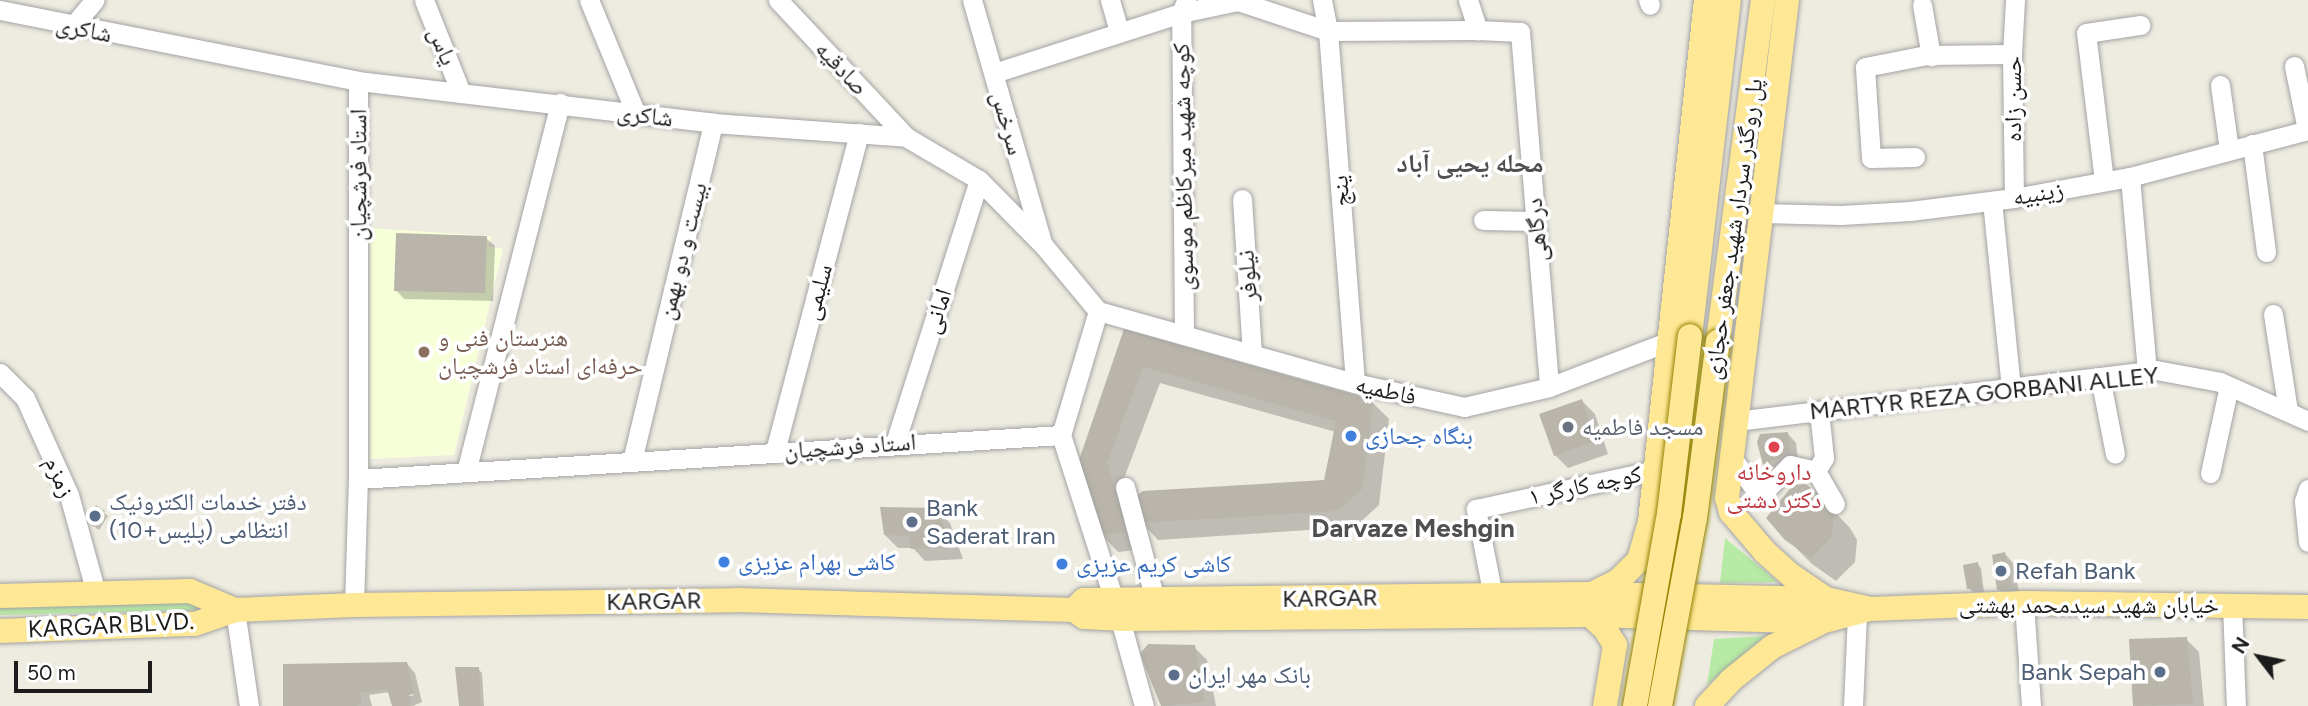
<!DOCTYPE html>
<meta charset="utf-8">
<style>
body{margin:0}
#map{position:relative;width:2308px;height:706px;overflow:hidden;background:#eeece1;font-family:Figtree,"Noto Naskh Arabic",sans-serif}
div>[style]{position:absolute}
.education>*{inset:0;background:#f7ffd8}
.grass>*{inset:0;background:#b7eaa4}
.shadow>*{inset:0;background:#0003}
.building>*{inset:0;background:#bab5aa}
.roads{filter:drop-shadow(0 0 2px #a3a3a3) drop-shadow(0 0 2px #a3a3a3)}
.minor>*{height:19px;margin:-9.5px;padding:0 9.5px;transform-origin:9.5px;border-radius:9.5px;background:#fff}
.major>*{height:24px;margin:-12px;padding:0 12px;transform-origin:12px;border-radius:12px;background:#fee895}
.bridges{filter:drop-shadow(0 0 2px #938300) drop-shadow(0 0 2px #938300)}
.major-bridge>*{height:24px;margin:-12px;padding:0 12px;transform-origin:12px;border-radius:12px;background:#fee895}
.dots>*{width:19px;height:19px;translate:-50% -50%;box-sizing:border-box;border:4px solid #fff;border-radius:50%}
span{translate:-50% -50%;white-space:nowrap;text-align:center;line-height:1.15;-webkit-text-stroke:7px #fff;paint-order:stroke}
.street-label{font-size:24px;color:#1c1c1c}
.education-label{font-size:24px;color:#785e54}
.left{translate:0 -50%;text-align:left}
.worship-label{font-size:24px;color:#5b616d}
.shop-label{font-size:24px;color:#366cbe}
.health-label{font-size:24px;color:#be3a42}
.service-label{font-size:24px;color:#4e5e75}
.right{translate:-100% -50%;text-align:right}
.neighbourhood-label{font-size:26px;color:#4f4f4f;font-weight:700}
.north{position:absolute;left:2224px;top:622px;width:70px;height:70px;-webkit-text-stroke:5px #fff;paint-order:stroke;rotate:302deg;font-size:19px;font-weight:700;line-height:28px;text-align:center;color:#1c1c1c}
.north::after{content:'';display:block;margin:auto;width:24px;height:32px;background:#1c1c1c;clip-path:polygon(50% 0,100% 100%,50% 72%,0 100%)}
.scale{position:absolute;left:14px;top:661px;width:138px;height:32px;box-sizing:border-box;border:4px solid #1c1c1c;border-top:0;padding-left:9px;font-size:21px;line-height:24px;white-space:nowrap;color:#1c1c1c;-webkit-text-stroke:5px #fff;paint-order:stroke}
</style>
<div id="map">
<div class="education">
<div style="clip-path:polygon(370px 228px,492px 236px,488px 246px,503px 249px,454px 455px,370px 459px)"></div>
</div>
<div class="grass">
<div style="clip-path:polygon(1725px 538px,1778px 582px,1720px 583px)"></div>
<div style="clip-path:polygon(195px 599px,207px 606px,196px 610px,0 615px,0 604px)"></div>
<div style="clip-path:polygon(1765px 636px,1707px 685px,1714px 639px)"></div>
</div>
<div class="shadow">
<div style="clip-path:polygon(486px 238px,495px 246px,493px 301px,404px 299px,396px 290px)"></div>
<div style="clip-path:polygon(1126px 331px,1372px 402px,1389px 419px,1379px 505px,1355px 527px,1158px 540px,1141px 522px,1326px 482px,1336px 432px,1160px 383px,1123px 481px,1144px 549px,1118px 552px,1101px 534px,1081px 460px)"></div>
<div style="clip-path:polygon(1582px 401px,1595px 414px,1608px 454px,1568px 468px,1555px 455px)"></div>
<div style="clip-path:polygon(1788px 434px,1796px 443px,1798px 461px,1773px 473px,1765px 465px,1759px 442px)"></div>
<div style="clip-path:polygon(1826px 503px,1850px 528px,1857px 540px,1855px 562px,1836px 581px,1812px 564px,1787px 539px)"></div>
<div style="clip-path:polygon(96px 507px,108px 516px,99px 530px,91px 524px)"></div>
<div style="clip-path:polygon(936px 509px,950px 523px,963px 559px,925px 561px,913px 548px,898px 548px,885px 535px)"></div>
<div style="clip-path:polygon(2005px 554px,2013px 563px,2020px 596px,2007px 597px,1998px 589px)"></div>
<div style="clip-path:polygon(1977px 564px,1981px 568px,1984px 592px,1973px 592px,1969px 588px)"></div>
<div style="clip-path:polygon(2186px 639px,2199px 652px,2204px 706px,2136px 706px)"></div>
<div style="clip-path:polygon(1194px 647px,1207px 660px,1216px 706px,1163px 706px,1142px 654px)"></div>
<div style="clip-path:polygon(evenodd,407px 664px,415px 673px,422px 702px,413px 706px,393px 706px,389px 692px,369px 695px,372px 706px,284px 706px,407px 664px,413px 692px,414px 695px,394px 700px,413px 692px)"></div>
<div style="clip-path:polygon(478px 669px,482px 673px,484px 706px,461px 706px)"></div>
</div>
<div class="building">
<div style="clip-path:polygon(396px 233px,487px 236px,485px 293px,394px 291px)"></div>
<div style="clip-path:polygon(1124px 329px,1373px 400px,1363px 488px,1337px 511px,1139px 523px,1136px 496px,1143px 491px,1324px 480px,1336px 421px,1143px 367px,1107px 463px,1129px 532px,1099px 535px,1079px 460px)"></div>
<div style="clip-path:polygon(1582px 399px,1596px 441px,1554px 456px,1539px 414px)"></div>
<div style="clip-path:polygon(1788px 432px,1790px 453px,1763px 465px,1757px 442px,1760px 434px)"></div>
<div style="clip-path:polygon(1806px 484px,1827px 501px,1834px 514px,1832px 537px,1811px 558px,1785px 540px,1766px 518px,1793px 485px)"></div>
<div style="clip-path:polygon(96px 505px,105px 511px,94px 527px,85px 521px)"></div>
<div style="clip-path:polygon(880px 507px,937px 508px,952px 547px,911px 549px,910px 536px,884px 535px)"></div>
<div style="clip-path:polygon(2005px 552px,2012px 587px,1997px 590px,1992px 555px)"></div>
<div style="clip-path:polygon(1978px 562px,1982px 589px,1967px 589px,1963px 565px)"></div>
<div style="clip-path:polygon(2187px 637px,2193px 704px,2133px 706px,2129px 639px)"></div>
<div style="clip-path:polygon(1148px 644px,1195px 645px,1205px 702px,1161px 706px,1140px 654px)"></div>
<div style="clip-path:polygon(407px 662px,414px 694px,409px 695px,411px 706px,392px 706px,387px 689px,360px 692px,362px 704px,356px 706px,283px 706px,283px 664px)"></div>
<div style="clip-path:polygon(455px 667px,479px 667px,481px 706px,459px 706px)"></div>
</div>
<div class="roads">
<div class="minor">
<div style="left:424px;top:0;width:100px;rotate:68.3deg"></div>
<div style="left:589px;top:0;width:123px;rotate:67.6deg"></div>
<div style="left:778px;top:0;width:187px;rotate:46.9deg"></div>
<div style="left:972px;top:0;width:252px;rotate:73.9deg"></div>
<div style="left:1110px;top:0;width:33px;rotate:74deg"></div>
<div style="left:1322px;top:0;width:32px;rotate:79deg"></div>
<div style="left:1328px;top:31px;width:353px;rotate:85.6deg"></div>
<div style="left:1468px;top:0;width:32px;rotate:72deg"></div>
<div style="left:1648px;top:0;width:5px;rotate:68deg"></div>
<div style="left:1922px;top:5px;width:52px;rotate:80deg"></div>
<div style="left:0;top:10px;width:365px;rotate:11.2deg"></div>
<div style="left:358px;top:81px;width:357px;rotate:6.7deg"></div>
<div style="left:713px;top:123px;width:194px;rotate:4.1deg"></div>
<div style="left:906px;top:137px;width:85px;rotate:30.5deg"></div>
<div style="left:979px;top:180px;width:93px;rotate:45.4deg"></div>
<div style="left:1044px;top:246px;width:85px;rotate:50.3deg"></div>
<div style="left:1098px;top:311px;width:129px;rotate:106.6deg"></div>
<div style="left:72px;top:27px;width:35px;rotate:-50deg"></div>
<div style="left:2294px;top:66px;width:65px;rotate:78.5deg"></div>
<div style="left:994px;top:73px;width:196px;rotate:-17.8deg"></div>
<div style="left:1181px;top:13px;width:58px;rotate:-11.9deg"></div>
<div style="left:1238px;top:1px;width:95px;rotate:18.4deg"></div>
<div style="left:1328px;top:31px;width:150px;rotate:-0.4deg"></div>
<div style="left:1478px;top:30px;width:42px;rotate:2.7deg"></div>
<div style="left:1520px;top:32px;width:356px;rotate:85.3deg"></div>
<div style="left:2220px;top:85px;width:66px;rotate:82.1deg"></div>
<div style="left:2252px;top:144px;width:109px;rotate:82.6deg"></div>
<div style="left:1915px;top:157px;width:44px;rotate:178.7deg"></div>
<div style="left:1871px;top:158px;width:91px;rotate:-93.8deg"></div>
<div style="left:1865px;top:67px;width:62px;rotate:-11.1deg"></div>
<div style="left:1926px;top:55px;width:86px;rotate:-0.7deg"></div>
<div style="left:2130px;top:177px;width:195px;rotate:85deg"></div>
<div style="left:2104px;top:181px;width:149px;rotate:-96.9deg"></div>
<div style="left:2086px;top:33px;width:55px;rotate:-8.4deg"></div>
<div style="left:2014px;top:198px;width:144px;rotate:-90.8deg"></div>
<div style="left:2012px;top:54px;width:54px;rotate:-86.8deg"></div>
<div style="left:1242px;top:199px;width:155px;rotate:86.3deg"></div>
<div style="left:1992px;top:201px;width:188px;rotate:84.2deg"></div>
<div style="left:1761px;top:213px;width:80px;rotate:1.4deg"></div>
<div style="left:1841px;top:215px;width:69px;rotate:-3.3deg"></div>
<div style="left:1910px;top:211px;width:105px;rotate:-7.1deg"></div>
<div style="left:2014px;top:198px;width:118px;rotate:-10.3deg"></div>
<div style="left:2130px;top:177px;width:184px;rotate:-14.8deg"></div>
<div style="left:1483px;top:220px;width:52px;rotate:1.1deg"></div>
<div style="left:1098px;top:311px;width:267px;rotate:15.7deg"></div>
<div style="left:1355px;top:383px;width:112px;rotate:12.4deg"></div>
<div style="left:1464px;top:407px;width:87px;rotate:-13.2deg"></div>
<div style="left:1549px;top:387px;width:132px;rotate:-20.9deg"></div>
<div style="left:2273px;top:314px;width:98px;rotate:81.2deg"></div>
<div style="left:1184px;top:335px;width:322px;rotate:-90.5deg"></div>
<div style="left:1181px;top:13px;width:13px;rotate:-67deg"></div>
<div style="left:0;top:373px;width:35px;rotate:45deg"></div>
<div style="left:25px;top:398px;width:107px;rotate:65.6deg"></div>
<div style="left:69px;top:495px;width:102px;rotate:74.6deg"></div>
<div style="left:2100px;top:377px;width:78px;rotate:79deg"></div>
<div style="left:1819px;top:411px;width:47px;rotate:83.9deg"></div>
<div style="left:1824px;top:458px;width:15px;rotate:122deg"></div>
<div style="left:1816px;top:471px;width:38px;rotate:60deg"></div>
<div style="left:1736px;top:421px;width:423px;rotate:-6.9deg"></div>
<div style="left:2156px;top:370px;width:65px;rotate:10.6deg"></div>
<div style="left:2220px;top:382px;width:96px;rotate:23.9deg"></div>
<div style="left:1061px;top:435px;width:173px;rotate:72.2deg"></div>
<div style="left:895px;top:443px;width:276px;rotate:-72.3deg"></div>
<div style="left:775px;top:451px;width:329px;rotate:-75.2deg"></div>
<div style="left:1732px;top:458px;width:47px;rotate:53.6deg"></div>
<div style="left:1760px;top:496px;width:43px;rotate:-45.9deg"></div>
<div style="left:1790px;top:465px;width:27px;rotate:13deg"></div>
<div style="left:632px;top:461px;width:348px;rotate:-76.5deg"></div>
<div style="left:466px;top:472px;width:381px;rotate:-75.7deg"></div>
<div style="left:2210px;top:473px;width:89px;rotate:-77.7deg"></div>
<div style="left:358px;top:479px;width:704px;rotate:-3.58deg"></div>
<div style="left:1125px;top:487px;width:117px;rotate:75.1deg"></div>
<div style="left:2308px;top:489px;width:13px;rotate:108deg"></div>
<div style="left:2304px;top:501px;width:41px;rotate:84.4deg"></div>
<div style="left:1493px;top:596px;width:89px;rotate:-101.1deg"></div>
<div style="left:1476px;top:509px;width:185px;rotate:-12.2deg"></div>
<div style="left:2024px;top:603px;width:103px;rotate:86.1deg"></div>
<div style="left:2232px;top:604px;width:102px;rotate:87.8deg"></div>
<div style="left:354px;top:605px;width:126px;rotate:-88.2deg"></div>
<div style="left:358px;top:479px;width:398px;rotate:-90deg"></div>
<div style="left:235px;top:610px;width:97px;rotate:81.7deg"></div>
<div style="left:1120px;top:619px;width:90px;rotate:74.6deg"></div>
<div style="left:1853px;top:706px;width:93px;rotate:-87.5deg"></div>
</div>
<div class="major">
<div style="left:1787px;top:0;width:502px;rotate:96.87deg"></div>
<div style="left:1727px;top:498px;width:15px;rotate:74deg"></div>
<div style="left:1731px;top:512px;width:52px;rotate:49.6deg"></div>
<div style="left:1765px;top:552px;width:36px;rotate:42deg"></div>
<div style="left:1792px;top:576px;width:41px;rotate:34.1deg"></div>
<div style="left:1690px;top:336px;width:338px;rotate:-83.4deg"></div>
<div style="left:1718px;top:341px;width:344px;rotate:-82.5deg"></div>
<div style="left:1592px;top:594px;width:29px;rotate:-27deg"></div>
<div style="left:1618px;top:581px;width:30px;rotate:-45deg"></div>
<div style="left:1639px;top:560px;width:40px;rotate:-74deg"></div>
<div style="left:1650px;top:522px;width:525px;rotate:-83.88deg"></div>
<div style="left:0;top:596px;width:190px;rotate:-1.5deg"></div>
<div style="left:190px;top:591px;width:49px;rotate:22.9deg"></div>
<div style="left:1074px;top:610px;width:14px;rotate:-45deg"></div>
<div style="left:1084px;top:600px;width:507px;rotate:-0.68deg"></div>
<div style="left:1591px;top:594px;width:235px;rotate:1.2deg"></div>
<div style="left:1826px;top:599px;width:41px;rotate:12.7deg"></div>
<div style="left:1590px;top:615px;width:21px;rotate:43deg"></div>
<div style="left:1605px;top:629px;width:19px;rotate:58deg"></div>
<div style="left:1615px;top:645px;width:62px;rotate:99.3deg"></div>
<div style="left:0;top:631px;width:195px;rotate:-2.1deg"></div>
<div style="left:195px;top:624px;width:42px;rotate:-19.3deg"></div>
<div style="left:235px;top:610px;width:119px;rotate:-2.4deg"></div>
<div style="left:354px;top:605px;width:383px;rotate:-0.7deg"></div>
<div style="left:737px;top:600px;width:337px;rotate:1.7deg"></div>
<div style="left:1074px;top:610px;width:12px;rotate:35deg"></div>
<div style="left:1084px;top:617px;width:36px;rotate:3deg"></div>
<div style="left:1120px;top:619px;width:470px;rotate:-0.5deg"></div>
<div style="left:1590px;top:615px;width:231px;rotate:1.7deg"></div>
<div style="left:1821px;top:622px;width:51px;rotate:-14.9deg"></div>
<div style="left:1870px;top:609px;width:154px;rotate:-2.2deg"></div>
<div style="left:2024px;top:603px;width:284px;rotate:0.8deg"></div>
<div style="left:1707px;top:706px;width:35px;rotate:-47deg"></div>
<div style="left:1731px;top:680px;width:53px;rotate:-38.8deg"></div>
<div style="left:1772px;top:647px;width:51px;rotate:-26.6deg"></div>
</div>
</div>
<div class="bridges">
<div class="major-bridge">
<div style="left:1635px;top:706px;width:195px;rotate:-80deg"></div>
<div style="left:1669px;top:514px;width:179px;rotate:-83.3deg"></div>
<div style="left:1660px;top:706px;width:191px;rotate:-79.5deg"></div>
<div style="left:1695px;top:518px;width:178px;rotate:-82.6deg"></div>
</div>
</div>
<div class="dots">
<div style="left:424px;top:352px;background:#8d6e63"></div>
<div style="left:1568px;top:427px;background:#6b7280"></div>
<div style="left:1351px;top:436px;background:#3f7fe0"></div>
<div style="left:1774px;top:447px;background:#e0444e"></div>
<div style="left:95px;top:516px;background:#5c6f8a"></div>
<div style="left:912px;top:522px;background:#5c6f8a"></div>
<div style="left:724px;top:562px;background:#3f7fe0"></div>
<div style="left:1062px;top:564px;background:#3f7fe0"></div>
<div style="left:2001px;top:571px;background:#5c6f8a"></div>
<div style="left:2160px;top:672px;background:#5c6f8a"></div>
<div style="left:1174px;top:675px;background:#5c6f8a"></div>
</div>
<div class="street-label">
<span style="left:84px;top:29px;rotate:11deg">شاکری</span>
<span style="left:443px;top:46px;rotate:68deg">یاس</span>
<span style="left:842px;top:68px;rotate:47deg">صادقیه</span>
<span style="left:2013px;top:99px;rotate:-90deg">حسن زاده</span>
<span style="left:645px;top:115px;rotate:7deg">شاکری</span>
<span style="left:1008px;top:123px;rotate:74deg">سرخس</span>
<span style="left:1183px;top:167px;rotate:-91deg">کوچه شهید میرکاظم موسوی</span>
<span style="left:358px;top:175px;rotate:-90deg">استاد فرشچیان</span>
<span style="left:1340px;top:191px;rotate:-94deg">ینج</span>
<span style="left:2038px;top:193px;rotate:-10deg">زینبیه</span>
<span style="left:1733px;top:229px;rotate:-82deg">پل روگذر سردار شهید جعفر حجازی</span>
<span style="left:1536px;top:230px;rotate:-95deg">درگاهی</span>
<span style="left:682px;top:251px;rotate:-76deg">بیست و دو بهمن</span>
<span style="left:1247px;top:276px;rotate:-94deg">نیلوفر</span>
<span style="left:817px;top:292px;rotate:-75deg">سلیمی</span>
<span style="left:937px;top:311px;rotate:-72deg">امانی</span>
<span style="left:1386px;top:390px;rotate:13deg">فاطمیه</span>
<span style="left:1984px;top:393px;rotate:-6deg">MARTYR REZA GORBANI ALLEY</span>
<span style="left:850px;top:446px;rotate:-4deg">استاد فرشچیان</span>
<span style="left:60px;top:477px;rotate:67deg">زمزم</span>
<span style="left:1585px;top:485px;rotate:-12deg">کوچه کارگر ۱</span>
<span style="left:1330px;top:598px;rotate:-1deg">KARGAR</span>
<span style="left:654px;top:601px;rotate:-1deg">KARGAR</span>
<span style="left:2089px;top:605px">خیابان شهید سیدمحمد بهشتی</span>
<span style="left:111px;top:625px;rotate:-3deg">KARGAR BLVD.</span>
</div>
<div class="education-label">
<span class="left" style="left:438px;top:352px">هنرستان فنی و<br>حرفه‌ای استاد فرشچیان</span>
</div>
<div class="worship-label">
<span class="left" style="left:1582px;top:427px">مسجد فاطمیه</span>
</div>
<div class="shop-label">
<span class="left" style="left:1365px;top:436px">بنگاه جحازی</span>
<span class="left" style="left:738px;top:562px">کاشی بهرام عزیزی</span>
<span class="left" style="left:1076px;top:564px">کاشی کریم عزیزی</span>
</div>
<div class="health-label">
<span style="left:1774px;top:486px">داروخانه<br>دکتر دشتی</span>
</div>
<div class="service-label">
<span class="left" style="left:109px;top:516px">دفتر خدمات الکترونیک<br>انتظامی (پلیس+10)</span>
<span class="left" style="left:926px;top:522px">Bank<br>Saderat Iran</span>
<span class="left" style="left:2015px;top:571px">Refah Bank</span>
<span class="right" style="left:2146px;top:672px">Bank Sepah</span>
<span class="left" style="left:1188px;top:675px">بانک مهر ایران</span>
</div>
<div class="neighbourhood-label">
<span style="left:1470px;top:164px">محله یحیی آباد</span>
<span style="left:1413px;top:529px">Darvaze Meshgin</span>
</div>
<div class="north">N</div>
<div class="scale">50 m</div>
</div>
